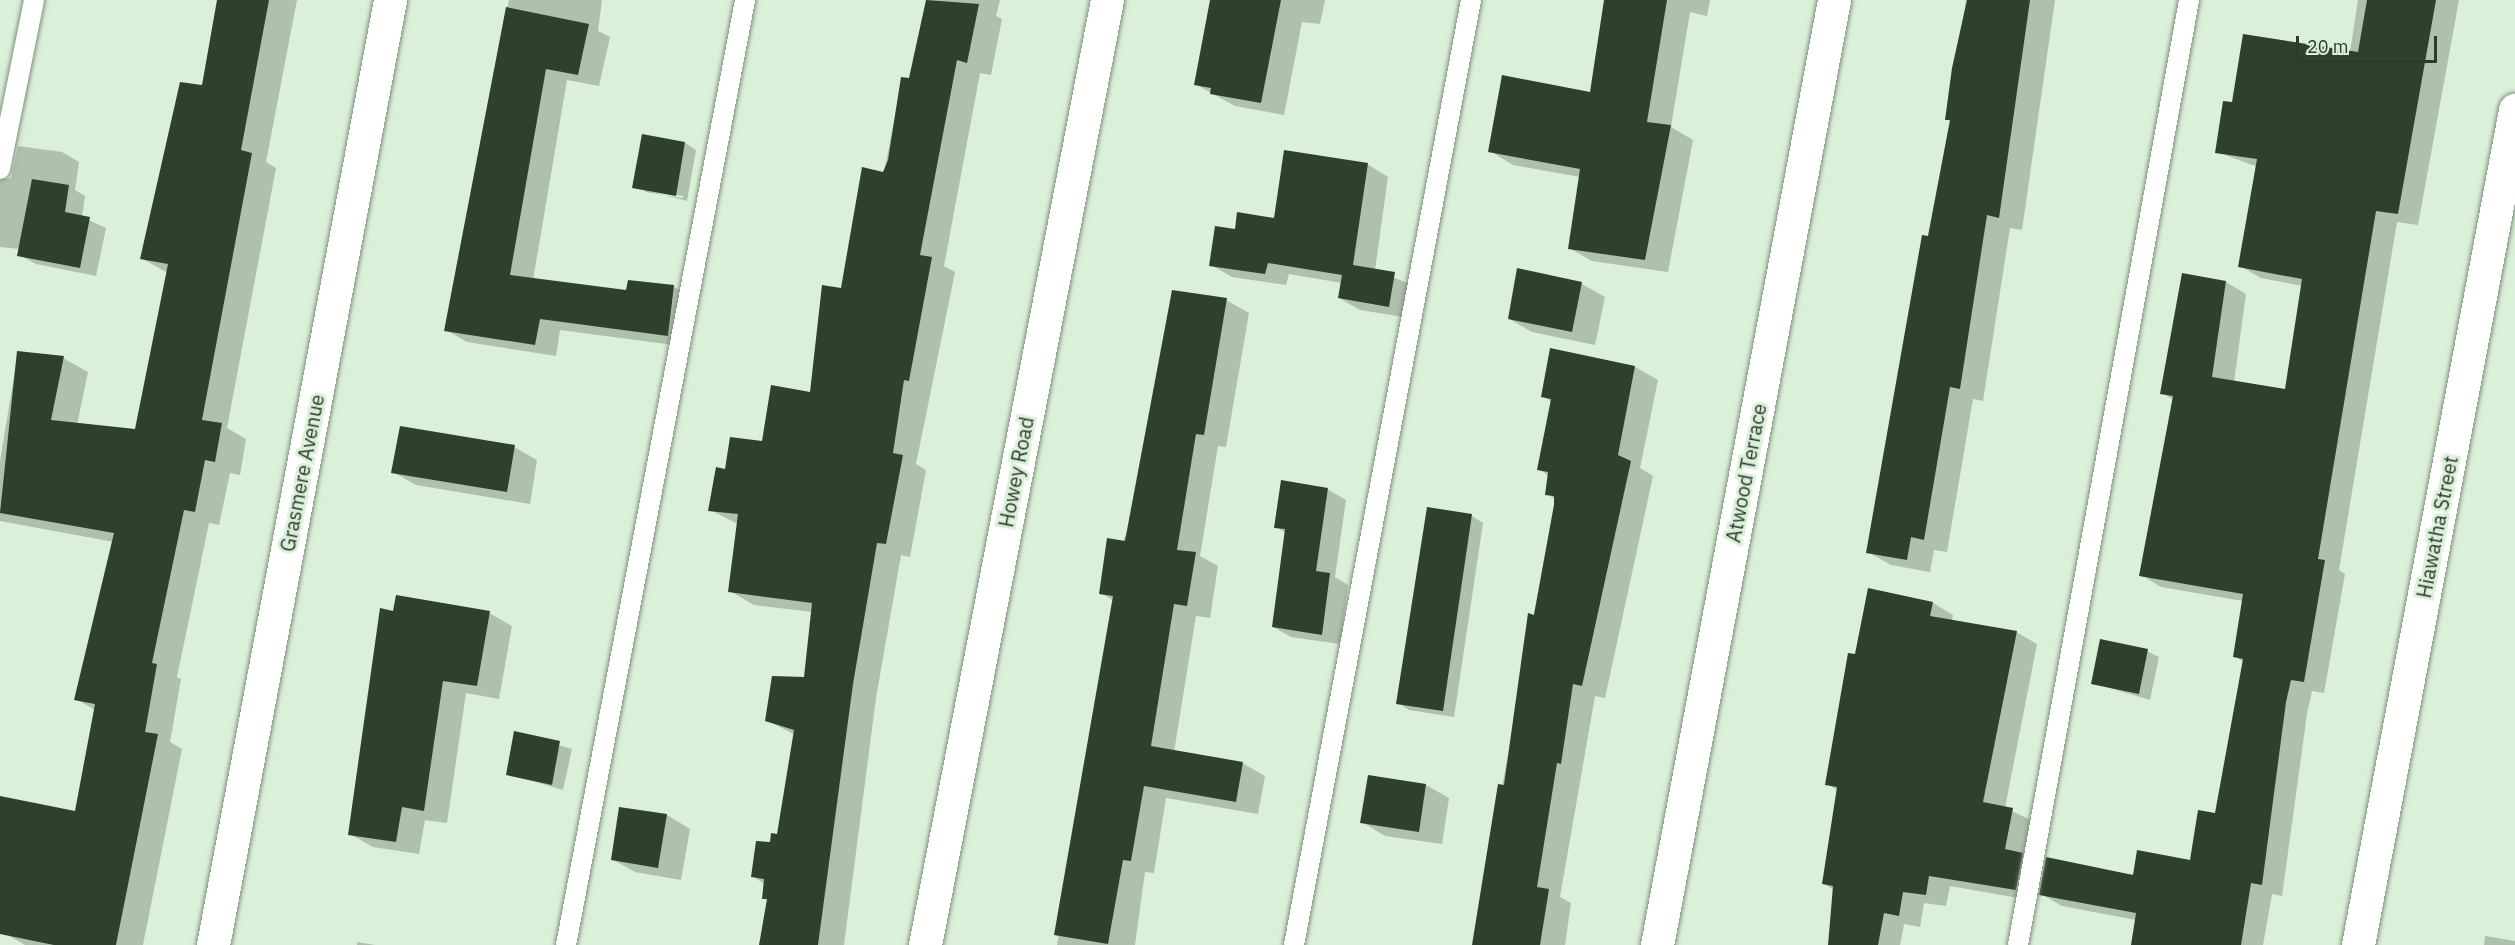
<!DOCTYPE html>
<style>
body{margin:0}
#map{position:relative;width:2515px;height:945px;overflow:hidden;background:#dbf0d8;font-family:"IBM Plex Sans",sans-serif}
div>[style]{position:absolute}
.shadow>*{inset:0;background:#0003}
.building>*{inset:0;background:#2f402c}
.roads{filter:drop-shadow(0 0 2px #7d907a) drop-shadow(0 0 2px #7d907a)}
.service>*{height:20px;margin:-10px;padding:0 10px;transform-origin:10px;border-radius:10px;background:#fff}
.minor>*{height:33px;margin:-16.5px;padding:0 16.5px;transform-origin:16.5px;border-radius:16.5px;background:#fff}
span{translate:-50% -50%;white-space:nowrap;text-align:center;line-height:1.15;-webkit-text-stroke:6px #dbf0d8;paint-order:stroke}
.street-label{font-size:20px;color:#30392f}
.scale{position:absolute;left:2296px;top:36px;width:141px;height:27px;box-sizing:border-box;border:3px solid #30392f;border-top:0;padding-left:8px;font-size:18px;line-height:21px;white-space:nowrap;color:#30392f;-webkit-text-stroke:4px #dbf0d8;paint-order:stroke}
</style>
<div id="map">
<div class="shadow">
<div style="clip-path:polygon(219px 0,297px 0,266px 162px,276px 168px,227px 428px,246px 439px,240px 475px,230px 473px,219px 525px,209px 523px,177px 677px,181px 679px,170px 742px,182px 749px,143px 945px,25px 945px,6px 934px,0 797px,76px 813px,95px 710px,76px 699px,114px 542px,0 521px,0 461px,18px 352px,63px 358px,88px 372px,77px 425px,136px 431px,168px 273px,141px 258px,204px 86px)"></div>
<div style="clip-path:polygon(509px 0,602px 0,598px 31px,610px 37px,599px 86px,567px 80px,533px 280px,627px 291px,674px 287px,695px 299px,689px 347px,560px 330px,556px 356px,467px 342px,446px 330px)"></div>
<div style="clip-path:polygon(927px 0,1000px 0,996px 16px,1002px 19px,991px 75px,980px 73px,944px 266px,955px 272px,916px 464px,926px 470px,910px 557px,901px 555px,876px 698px,844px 945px,761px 945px,768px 901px,763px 898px,765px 884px,752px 876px,779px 835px,795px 735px,767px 720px,805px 678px,813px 612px,754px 605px,730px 591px,738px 524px,710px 510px,726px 471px,763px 443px,811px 393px,884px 173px,902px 79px,910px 80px)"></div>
<div style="clip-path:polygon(1213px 0,1325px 0,1320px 24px,1302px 22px,1284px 115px,1235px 106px,1195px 84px)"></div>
<div style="clip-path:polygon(1606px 0,1710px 0,1707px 16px,1690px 12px,1671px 127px,1693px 140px,1668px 272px,1592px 261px,1569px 248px,1580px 177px,1513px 165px,1490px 151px,1592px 94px)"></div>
<div style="clip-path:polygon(1966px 0,2055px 0,2022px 230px,2010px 228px,1983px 401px,1973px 399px,1947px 552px,1934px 550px,1930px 572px,1891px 565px,1868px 552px,1951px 122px,1947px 119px)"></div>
<div style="clip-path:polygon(2358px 0,2459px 0,2418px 225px,2397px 222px,2339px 570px,2345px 574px,2324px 693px,2312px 691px,2307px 714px,2282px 896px,2272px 894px,2263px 945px,2133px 945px,2136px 920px,2062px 906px,2041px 894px,2192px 861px,2216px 815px,2244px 662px,2234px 656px,2243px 601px,2161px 587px,2141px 575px,2174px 400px,2162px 393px,2226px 282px,2246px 294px,2234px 382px,2286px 390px,2303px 286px,2261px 278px,2240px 266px,2258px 167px,2217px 152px,2233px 104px,2350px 52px)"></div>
<div style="clip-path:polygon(evenodd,685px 143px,696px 150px,687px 201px,634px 187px,685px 143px,645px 189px,683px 196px,683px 198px,645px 192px,645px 189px)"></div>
<div style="clip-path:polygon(0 146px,10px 151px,5px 179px,11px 178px,18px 146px,62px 152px,79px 162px,75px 190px,85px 196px,82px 217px,106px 228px,96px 276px,36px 264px,19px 255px,20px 249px,0 247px)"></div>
<div style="clip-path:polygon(1367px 164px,1388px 177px,1375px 270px,1415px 286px,1410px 318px,1360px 310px,1339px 298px,1342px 283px,1289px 274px,1286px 285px,1232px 277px,1211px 265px,1236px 231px,1275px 220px)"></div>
<div style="clip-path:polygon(1519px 269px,1582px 284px,1605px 297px,1595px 345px,1532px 332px,1509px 319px)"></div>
<div style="clip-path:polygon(1226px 300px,1249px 313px,1226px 447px,1218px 446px,1200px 556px,1218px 566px,1210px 618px,1196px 616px,1174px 752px,1242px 763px,1265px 776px,1258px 814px,1166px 798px,1154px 873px,1145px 872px,1135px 945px,1057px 945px,1114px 601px,1101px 593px)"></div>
<div style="clip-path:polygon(1551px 350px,1635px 367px,1658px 380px,1640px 468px,1653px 476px,1605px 698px,1595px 696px,1560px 897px,1571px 903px,1565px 945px,1473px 945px,1555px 499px,1547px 494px,1549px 476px,1539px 469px,1552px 402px,1542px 396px)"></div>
<div style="clip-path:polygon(514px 447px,537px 460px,530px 504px,416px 485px,393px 472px)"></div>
<div style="clip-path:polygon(1327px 489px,1346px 500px,1335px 577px,1348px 585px,1340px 644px,1291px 637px,1273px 627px,1286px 533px,1276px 527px)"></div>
<div style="clip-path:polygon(1472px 516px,1483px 523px,1454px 717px,1409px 710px,1398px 703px)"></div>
<div style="clip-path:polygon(1933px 603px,1953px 615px,1952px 621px,2016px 632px,2037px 644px,2005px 808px,2033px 821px,2027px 857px,2043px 866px,2036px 901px,1950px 886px,1946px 906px,1924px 903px,1920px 927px,1904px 924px,1900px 945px,1830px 945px,1834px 890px,1823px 883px,1838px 790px,1827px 784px,1856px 656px)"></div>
<div style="clip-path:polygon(394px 612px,489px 613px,512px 626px,499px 699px,466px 693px,447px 823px,425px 820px,419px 854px,373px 847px,350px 834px)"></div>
<div style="clip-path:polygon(2147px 651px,2159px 657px,2150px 700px,2093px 683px)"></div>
<div style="clip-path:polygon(515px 733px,572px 749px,563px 790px,508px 774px)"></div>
<div style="clip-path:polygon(1426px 785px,1449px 798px,1442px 844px,1385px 836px,1362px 822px)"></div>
<div style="clip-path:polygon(667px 815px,690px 829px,681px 880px,635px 872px,612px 859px)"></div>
<div style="clip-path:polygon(2485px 936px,2515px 941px,2515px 945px,2484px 945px)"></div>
<div style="clip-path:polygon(357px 942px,375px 945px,357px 945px)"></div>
</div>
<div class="building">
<div style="clip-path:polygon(217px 0,269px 0,241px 150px,252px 153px,202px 420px,222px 423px,215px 462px,205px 460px,195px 512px,184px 510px,152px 663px,157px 664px,145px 732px,158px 734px,116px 945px,54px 945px,0 934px,0 796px,75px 811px,95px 704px,74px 700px,114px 533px,0 513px,17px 351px,64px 356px,51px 420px,135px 429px,168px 264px,140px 259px,180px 82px,202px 85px)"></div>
<div style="clip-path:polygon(926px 0,979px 4px,967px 63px,957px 60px,920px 255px,932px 257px,909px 381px,904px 380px,893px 453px,903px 455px,886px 544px,877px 543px,853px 684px,818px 945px,759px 945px,767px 899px,762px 899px,764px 879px,751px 877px,756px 841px,770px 842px,771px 833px,777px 834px,794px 730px,765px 721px,772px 676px,804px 677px,812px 603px,728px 592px,738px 514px,708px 511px,716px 467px,725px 469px,730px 437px,762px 441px,771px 385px,810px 392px,822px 285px,841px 288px,862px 167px,883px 172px,888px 160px,901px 77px,909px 78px)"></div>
<div style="clip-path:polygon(1210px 0,1281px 0,1261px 103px,1210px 94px,1211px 88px,1194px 85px)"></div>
<div style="clip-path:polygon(1604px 0,1667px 0,1647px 122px,1671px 125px,1645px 260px,1568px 249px,1580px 169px,1488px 152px,1502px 75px,1590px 92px)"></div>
<div style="clip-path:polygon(1967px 0,2030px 0,1999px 218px,1987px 215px,1960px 389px,1950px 387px,1924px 540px,1911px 537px,1907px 560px,1866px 553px,1922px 235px,1928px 236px,1950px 120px,1945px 120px,1952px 68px)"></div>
<div style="clip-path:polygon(2367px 0,2436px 0,2398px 214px,2376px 211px,2318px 559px,2325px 560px,2304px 682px,2291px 680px,2286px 702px,2262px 885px,2251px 883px,2241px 945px,2131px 945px,2136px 913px,2039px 895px,2046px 857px,2133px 875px,2137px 850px,2190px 860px,2198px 810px,2215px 813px,2243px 659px,2233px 657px,2243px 594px,2139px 576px,2173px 396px,2160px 394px,2182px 273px,2226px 281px,2212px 377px,2285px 389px,2302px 279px,2238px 267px,2257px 159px,2215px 153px,2223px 101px,2232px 102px,2243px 34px,2358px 52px)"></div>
<div style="clip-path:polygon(506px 7px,589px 24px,578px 75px,546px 69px,510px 275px,626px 290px,628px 280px,674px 285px,668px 336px,540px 319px,535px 345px,444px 331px)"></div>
<div style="clip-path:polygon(642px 134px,685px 142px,676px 196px,632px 188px)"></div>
<div style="clip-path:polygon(1284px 150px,1368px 163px,1353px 265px,1395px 272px,1389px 307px,1338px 298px,1342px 275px,1268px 263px,1265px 274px,1209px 266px,1215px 226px,1235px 229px,1237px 212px,1274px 218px)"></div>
<div style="clip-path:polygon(32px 179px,69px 185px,65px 212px,90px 217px,80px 268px,17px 256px)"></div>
<div style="clip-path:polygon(1517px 268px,1582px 282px,1572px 332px,1508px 319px)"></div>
<div style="clip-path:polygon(1172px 290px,1227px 298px,1204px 435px,1196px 434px,1177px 550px,1196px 552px,1187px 606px,1174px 604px,1151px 746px,1243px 762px,1236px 802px,1144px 786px,1131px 861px,1123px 860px,1108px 944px,1054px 935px,1113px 596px,1099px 594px,1107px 538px,1125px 541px)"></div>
<div style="clip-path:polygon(1550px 348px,1635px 366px,1618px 455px,1631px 461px,1582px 686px,1573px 684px,1561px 764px,1557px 763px,1537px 887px,1549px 889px,1540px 945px,1472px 945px,1498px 784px,1504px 785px,1528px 613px,1534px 615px,1554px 505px,1554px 496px,1545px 495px,1548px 472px,1537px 470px,1551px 399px,1541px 397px)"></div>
<div style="clip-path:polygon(400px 426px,515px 445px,507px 492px,391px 473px)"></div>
<div style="clip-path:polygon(1281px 480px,1328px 488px,1316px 571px,1330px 573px,1322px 635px,1272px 627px,1285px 529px,1274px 528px)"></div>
<div style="clip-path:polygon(1427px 507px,1472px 514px,1443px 711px,1396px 704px)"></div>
<div style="clip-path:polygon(1868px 588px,1933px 602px,1930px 616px,2017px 631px,1983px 802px,2013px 808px,2005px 849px,2023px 853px,2016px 890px,1929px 876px,1926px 895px,1903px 892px,1899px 916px,1884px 913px,1878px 945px,1828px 945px,1833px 886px,1822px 884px,1837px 787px,1825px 785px,1848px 653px,1855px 654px)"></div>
<div style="clip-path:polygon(396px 595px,490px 611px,477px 686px,443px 681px,424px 811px,402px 807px,396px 842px,348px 835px,380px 608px,393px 611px)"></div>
<div style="clip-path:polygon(2100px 639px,2148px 649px,2139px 694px,2091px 684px)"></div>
<div style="clip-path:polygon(514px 731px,560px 741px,552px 785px,506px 775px)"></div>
<div style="clip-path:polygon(1368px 775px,1426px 784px,1419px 832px,1360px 823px)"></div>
<div style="clip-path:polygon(619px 807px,667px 814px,658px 868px,611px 860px)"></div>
</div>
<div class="roads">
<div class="service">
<div style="left:0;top:169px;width:172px;rotate:-78.6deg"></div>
<div style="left:566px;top:945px;width:962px;rotate:-79.27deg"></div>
<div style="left:1294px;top:945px;width:961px;rotate:-79.39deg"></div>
<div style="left:2018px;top:945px;width:960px;rotate:-79.74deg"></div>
</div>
<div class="minor">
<div style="left:213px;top:945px;width:961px;rotate:-79.39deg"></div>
<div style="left:925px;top:945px;width:962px;rotate:-79.1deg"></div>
<div style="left:1657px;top:945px;width:961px;rotate:-79.39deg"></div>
<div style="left:2358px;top:945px;width:850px;rotate:-79.35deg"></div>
</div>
</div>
<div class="street-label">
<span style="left:1016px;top:472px;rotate:-79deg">Howey Road</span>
<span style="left:302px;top:473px;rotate:-79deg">Grasmere Avenue</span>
<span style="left:1746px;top:473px;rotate:-79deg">Atwood Terrace</span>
<span style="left:2437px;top:527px;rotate:-79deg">Hiawatha Street</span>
</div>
<div class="scale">20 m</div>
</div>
